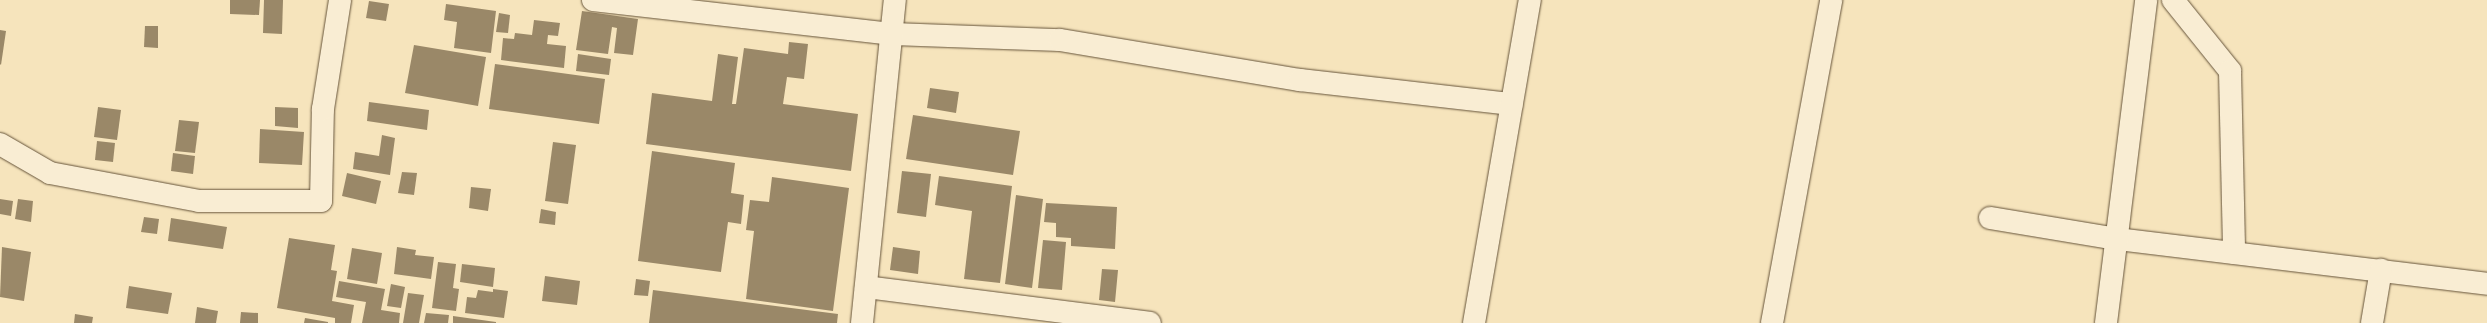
<!DOCTYPE html>
<style>
body{margin:0}
#map{position:relative;width:2487px;height:323px;overflow:hidden;background:#f6e4bc;font-family:"EB Garamond",serif}
div>[style]{position:absolute}
.building>*{inset:0;background:#9a8868}
.roads{filter:drop-shadow(0 0 1px #66543a) drop-shadow(0 0 1px #66543a)}
.minor>*{height:22px;margin:-11px;padding:0 11px;transform-origin:11px;border-radius:11px;background:#f9edd3}
span{translate:-50% -50%;white-space:nowrap;text-align:center;line-height:1.15;-webkit-text-stroke:4px #f9edd3;paint-order:stroke}
</style>
<div id="map">
<div class="building">
<div style="clip-path:polygon(230px 0,260px 0,259px 15px,230px 14px)"></div>
<div style="clip-path:polygon(264px 0,283px 0,282px 34px,263px 33px)"></div>
<div style="clip-path:polygon(369px 1px,389px 4px,386px 21px,366px 18px)"></div>
<div style="clip-path:polygon(446px 4px,496px 11px,491px 53px,454px 48px,457px 22px,444px 20px)"></div>
<div style="clip-path:polygon(582px 11px,638px 19px,633px 55px,614px 53px,617px 28px,612px 27px,608px 54px,576px 50px)"></div>
<div style="clip-path:polygon(499px 13px,510px 15px,508px 33px,496px 32px)"></div>
<div style="clip-path:polygon(534px 20px,560px 23px,558px 36px,548px 35px,547px 44px,566px 46px,564px 68px,501px 60px,503px 38px,514px 39px,515px 33px,532px 35px)"></div>
<div style="clip-path:polygon(145px 26px,158px 26px,158px 48px,144px 47px)"></div>
<div style="clip-path:polygon(0 30px,6px 31px,1px 65px,0 64px)"></div>
<div style="clip-path:polygon(789px 42px,808px 44px,804px 79px,787px 77px,783px 104px,858px 114px,851px 171px,646px 144px,652px 93px,712px 101px,718px 54px,738px 57px,732px 104px,736px 104px,744px 48px,788px 54px)"></div>
<div style="clip-path:polygon(414px 45px,486px 57px,478px 106px,405px 93px)"></div>
<div style="clip-path:polygon(578px 54px,611px 59px,609px 75px,576px 71px)"></div>
<div style="clip-path:polygon(495px 64px,605px 79px,599px 124px,489px 109px)"></div>
<div style="clip-path:polygon(930px 88px,959px 92px,956px 113px,927px 108px)"></div>
<div style="clip-path:polygon(369px 102px,429px 110px,427px 130px,367px 121px)"></div>
<div style="clip-path:polygon(98px 107px,121px 110px,117px 140px,94px 137px)"></div>
<div style="clip-path:polygon(275px 107px,298px 108px,298px 128px,275px 126px)"></div>
<div style="clip-path:polygon(913px 115px,1020px 131px,1013px 175px,906px 159px)"></div>
<div style="clip-path:polygon(179px 120px,199px 122px,195px 153px,175px 151px)"></div>
<div style="clip-path:polygon(260px 129px,304px 132px,302px 165px,259px 163px)"></div>
<div style="clip-path:polygon(382px 135px,395px 138px,390px 175px,353px 169px,355px 152px,379px 156px)"></div>
<div style="clip-path:polygon(97px 141px,115px 143px,113px 162px,95px 160px)"></div>
<div style="clip-path:polygon(553px 142px,576px 145px,568px 204px,545px 201px)"></div>
<div style="clip-path:polygon(652px 151px,735px 163px,731px 193px,744px 195px,741px 224px,728px 222px,721px 272px,638px 261px)"></div>
<div style="clip-path:polygon(173px 153px,195px 156px,193px 174px,171px 171px)"></div>
<div style="clip-path:polygon(902px 171px,931px 174px,926px 217px,897px 213px)"></div>
<div style="clip-path:polygon(402px 172px,417px 173px,414px 195px,398px 193px)"></div>
<div style="clip-path:polygon(347px 173px,381px 181px,376px 204px,342px 196px)"></div>
<div style="clip-path:polygon(939px 176px,1012px 186px,1000px 283px,964px 279px,972px 211px,935px 205px)"></div>
<div style="clip-path:polygon(772px 177px,849px 188px,833px 311px,746px 299px,754px 231px,746px 230px,750px 200px,769px 202px)"></div>
<div style="clip-path:polygon(471px 187px,491px 189px,488px 211px,469px 208px)"></div>
<div style="clip-path:polygon(1016px 195px,1043px 199px,1032px 288px,1005px 284px)"></div>
<div style="clip-path:polygon(0 199px,13px 201px,11px 216px,0 214px)"></div>
<div style="clip-path:polygon(18px 199px,33px 201px,31px 222px,15px 219px)"></div>
<div style="clip-path:polygon(1046px 203px,1117px 207px,1115px 249px,1071px 246px,1071px 238px,1056px 237px,1056px 223px,1044px 222px)"></div>
<div style="clip-path:polygon(541px 209px,556px 212px,555px 225px,539px 223px)"></div>
<div style="clip-path:polygon(144px 217px,159px 219px,157px 234px,141px 232px)"></div>
<div style="clip-path:polygon(171px 218px,227px 227px,223px 249px,168px 241px)"></div>
<div style="clip-path:polygon(289px 238px,335px 245px,331px 270px,337px 271px,332px 301px,354px 305px,351px 323px,335px 323px,335px 318px,277px 308px)"></div>
<div style="clip-path:polygon(1043px 240px,1066px 242px,1062px 290px,1038px 288px)"></div>
<div style="clip-path:polygon(2px 247px,31px 252px,24px 301px,0 297px)"></div>
<div style="clip-path:polygon(397px 247px,416px 250px,415px 255px,434px 257px,431px 279px,394px 274px)"></div>
<div style="clip-path:polygon(893px 247px,920px 251px,918px 274px,890px 270px)"></div>
<div style="clip-path:polygon(352px 248px,382px 253px,377px 284px,347px 279px)"></div>
<div style="clip-path:polygon(438px 262px,456px 264px,453px 288px,459px 289px,456px 311px,432px 308px)"></div>
<div style="clip-path:polygon(462px 264px,495px 268px,493px 287px,460px 282px)"></div>
<div style="clip-path:polygon(1102px 269px,1118px 270px,1115px 302px,1099px 300px)"></div>
<div style="clip-path:polygon(545px 276px,580px 281px,577px 305px,542px 301px)"></div>
<div style="clip-path:polygon(636px 279px,650px 281px,648px 296px,634px 295px)"></div>
<div style="clip-path:polygon(339px 281px,385px 289px,381px 310px,400px 313px,399px 323px,362px 323px,366px 302px,336px 297px)"></div>
<div style="clip-path:polygon(391px 284px,405px 287px,401px 308px,387px 306px)"></div>
<div style="clip-path:polygon(129px 286px,172px 293px,168px 314px,126px 308px)"></div>
<div style="clip-path:polygon(493px 289px,508px 291px,504px 318px,465px 313px,467px 297px,476px 298px,478px 290px,493px 292px)"></div>
<div style="clip-path:polygon(653px 290px,838px 314px,837px 323px,649px 323px)"></div>
<div style="clip-path:polygon(408px 293px,424px 295px,419px 323px,403px 323px)"></div>
<div style="clip-path:polygon(197px 307px,218px 311px,216px 323px,195px 323px)"></div>
<div style="clip-path:polygon(241px 312px,258px 313px,258px 323px,240px 323px)"></div>
<div style="clip-path:polygon(426px 313px,449px 315px,448px 323px,424px 323px)"></div>
<div style="clip-path:polygon(75px 314px,93px 317px,92px 323px,74px 323px)"></div>
<div style="clip-path:polygon(453px 316px,496px 322px,496px 323px,453px 323px)"></div>
<div style="clip-path:polygon(305px 318px,328px 322px,328px 323px,304px 323px)"></div>
</div>
<div class="roads">
<div class="minor">
<div style="left:593px;top:0;width:302px;rotate:6.5deg"></div>
<div style="left:893px;top:34px;width:167px;rotate:2.1deg"></div>
<div style="left:1060px;top:40px;width:243px;rotate:9.5deg"></div>
<div style="left:1300px;top:80px;width:213px;rotate:6.5deg"></div>
<div style="left:2173px;top:0;width:91px;rotate:51.2deg"></div>
<div style="left:2230px;top:71px;width:182px;rotate:88.7deg"></div>
<div style="left:0;top:144px;width:58px;rotate:30.1deg"></div>
<div style="left:50px;top:173px;width:152px;rotate:10.6deg"></div>
<div style="left:199px;top:201px;width:122px"></div>
<div style="left:321px;top:201px;width:92px;rotate:-88.8deg"></div>
<div style="left:323px;top:109px;width:110px;rotate:-81.1deg"></div>
<div style="left:1990px;top:218px;width:129px;rotate:9.4deg"></div>
<div style="left:2117px;top:239px;width:373px;rotate:6.9deg"></div>
<div style="left:866px;top:287px;width:286px;rotate:7.2deg"></div>
<div style="left:862px;top:323px;width:325px;rotate:-84.2deg"></div>
<div style="left:1474px;top:323px;width:328px;rotate:-80.2deg"></div>
<div style="left:1772px;top:323px;width:328px;rotate:-79.6deg"></div>
<div style="left:2106px;top:323px;width:325px;rotate:-82.9deg"></div>
<div style="left:2372px;top:323px;width:54px;rotate:-80.4deg"></div>
</div>
</div>
</div>
